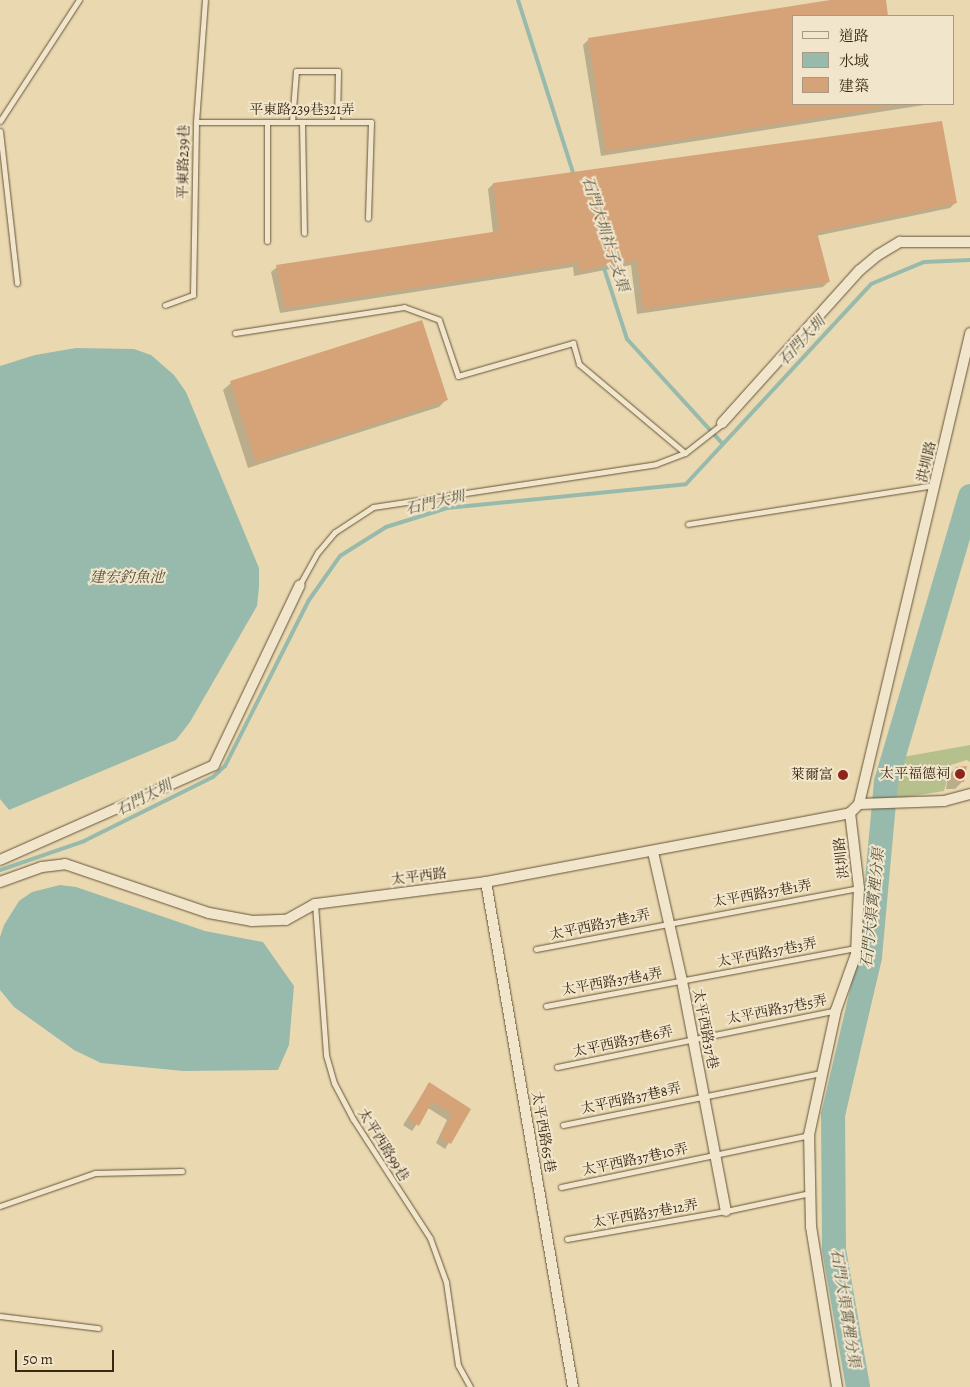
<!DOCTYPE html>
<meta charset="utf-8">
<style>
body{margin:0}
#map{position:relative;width:970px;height:1387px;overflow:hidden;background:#ead9b0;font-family:Alegreya,"Noto Serif TC",serif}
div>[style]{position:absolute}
.green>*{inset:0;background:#b5c08d}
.water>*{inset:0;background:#98baac}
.shadow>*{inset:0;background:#0003}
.stream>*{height:4px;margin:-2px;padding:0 2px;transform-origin:2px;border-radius:2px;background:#98baac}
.river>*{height:24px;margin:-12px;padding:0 12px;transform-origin:12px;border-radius:12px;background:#98baac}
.building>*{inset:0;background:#d5a377}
.roads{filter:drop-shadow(0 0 1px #66543a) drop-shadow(0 0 1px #66543a)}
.lane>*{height:5px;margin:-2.5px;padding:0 2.5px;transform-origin:2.5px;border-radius:2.5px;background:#f1e6cc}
.street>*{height:10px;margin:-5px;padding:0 5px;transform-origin:5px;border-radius:5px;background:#f1e6cc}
.dots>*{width:14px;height:14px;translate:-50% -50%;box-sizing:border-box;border:2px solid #f1e6cc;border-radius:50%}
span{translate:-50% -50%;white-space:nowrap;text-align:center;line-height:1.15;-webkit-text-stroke:4px #f1e6cc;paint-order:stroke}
.street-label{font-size:14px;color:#3a2712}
.poi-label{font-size:14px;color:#3a2712}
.right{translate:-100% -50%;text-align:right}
.water-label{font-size:15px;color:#524c38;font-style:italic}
.legend{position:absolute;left:792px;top:15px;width:162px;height:90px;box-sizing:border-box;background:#f1e6cc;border:1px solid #a89a82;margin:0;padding:6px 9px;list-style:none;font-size:15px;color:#3a2712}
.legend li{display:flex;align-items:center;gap:10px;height:25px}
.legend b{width:25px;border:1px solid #a89a82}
.scale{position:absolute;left:15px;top:1350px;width:99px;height:22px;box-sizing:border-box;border:2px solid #3a2712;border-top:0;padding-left:6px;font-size:15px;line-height:18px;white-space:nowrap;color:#3a2712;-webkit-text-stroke:4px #f1e6cc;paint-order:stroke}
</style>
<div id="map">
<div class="green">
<div style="clip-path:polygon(970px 745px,970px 762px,967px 760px,951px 765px,944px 791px,888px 800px,897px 758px)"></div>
</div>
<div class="water">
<div style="clip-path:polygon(76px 348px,134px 349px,151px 355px,174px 375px,186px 392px,259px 568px,259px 587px,257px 606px,190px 722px,176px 740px,9px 810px,0 799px,0 366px,35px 355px)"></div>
<div style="clip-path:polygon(60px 885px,76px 887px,205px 931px,263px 942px,294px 986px,289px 1045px,278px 1070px,183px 1071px,101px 1063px,74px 1050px,14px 1007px,0 990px,0 937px,4px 925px,19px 901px,32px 892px)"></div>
</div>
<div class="shadow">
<div style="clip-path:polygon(838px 0,884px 0,887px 16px,794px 16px,794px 104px,924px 105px,601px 156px,583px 45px,589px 39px)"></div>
<div style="clip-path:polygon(493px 184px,956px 202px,950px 208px,816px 236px,829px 281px,823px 287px,637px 314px,631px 265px,574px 276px,573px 267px,280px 313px,271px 272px,277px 267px,493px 233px,488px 189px)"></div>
<div style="clip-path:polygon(231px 383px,447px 399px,439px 407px,248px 468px,223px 390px)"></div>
<div style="clip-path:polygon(956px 768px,963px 781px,955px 789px,946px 789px,948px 776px)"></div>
<div style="clip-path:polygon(429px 1084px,470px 1109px,445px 1149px,436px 1143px,447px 1120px,428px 1108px,412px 1131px,403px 1125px)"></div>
</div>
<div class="stream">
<div style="left:518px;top:0;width:184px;rotate:72.3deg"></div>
<div style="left:602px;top:262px;width:81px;rotate:72deg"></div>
<div style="left:627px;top:339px;width:142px;rotate:47.6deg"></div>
<div style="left:0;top:870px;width:89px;rotate:-19deg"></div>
<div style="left:84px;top:841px;width:144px;rotate:-26.4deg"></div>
<div style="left:213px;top:777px;width:16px;rotate:-43deg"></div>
<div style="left:225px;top:766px;width:186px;rotate:-63.2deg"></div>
<div style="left:309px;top:600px;width:54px;rotate:-54.8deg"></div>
<div style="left:340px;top:556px;width:54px;rotate:-32.2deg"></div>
<div style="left:386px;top:527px;width:64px;rotate:-17.3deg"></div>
<div style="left:447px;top:508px;width:240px;rotate:-5.7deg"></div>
<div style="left:686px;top:484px;width:272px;rotate:-47.2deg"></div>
<div style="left:871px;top:284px;width:57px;rotate:-22.5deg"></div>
<div style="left:924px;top:262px;width:46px;rotate:-2.5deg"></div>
</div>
<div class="river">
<div style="left:858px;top:1387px;width:140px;rotate:-99.9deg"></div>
<div style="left:834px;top:1249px;width:134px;rotate:-90.4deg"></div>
<div style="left:833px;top:1115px;width:162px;rotate:-76.8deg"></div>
<div style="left:870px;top:957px;width:176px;rotate:-84.8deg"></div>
<div style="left:886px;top:782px;width:298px;rotate:-73.6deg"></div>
</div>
<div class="building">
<div style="clip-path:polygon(830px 0,886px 0,888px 16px,794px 16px,794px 104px,898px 105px,606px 151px,588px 38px)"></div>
<div style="clip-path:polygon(942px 121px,957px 203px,817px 232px,830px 282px,643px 309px,637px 260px,579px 271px,578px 262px,285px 308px,276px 265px,499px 231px,493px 183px)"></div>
<div style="clip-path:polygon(422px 320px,448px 400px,256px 462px,230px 381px)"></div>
<div style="clip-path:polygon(967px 766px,964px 782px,953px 782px,956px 767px)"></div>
<div style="clip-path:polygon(429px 1082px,471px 1109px,451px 1144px,440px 1137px,452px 1114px,432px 1102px,419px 1126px,408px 1119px)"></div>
</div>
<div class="roads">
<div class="lane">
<div style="left:0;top:121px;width:145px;rotate:-56.9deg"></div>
<div style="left:196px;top:122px;width:175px"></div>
<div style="left:371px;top:122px;width:96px;rotate:91.8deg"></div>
<div style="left:292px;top:122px;width:51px;rotate:-85.5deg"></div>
<div style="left:296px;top:71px;width:42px"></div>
<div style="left:338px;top:71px;width:51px;rotate:91.1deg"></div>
<div style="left:302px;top:122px;width:111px;rotate:89deg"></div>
<div style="left:0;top:131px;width:153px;rotate:83.6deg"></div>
<div style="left:267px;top:241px;width:119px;rotate:-90deg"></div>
<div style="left:165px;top:305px;width:30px;rotate:-20deg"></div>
<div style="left:193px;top:295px;width:173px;rotate:-89deg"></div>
<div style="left:196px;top:122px;width:122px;rotate:-85.8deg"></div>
<div style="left:235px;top:333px;width:171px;rotate:-8.7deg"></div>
<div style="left:404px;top:307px;width:37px;rotate:20deg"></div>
<div style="left:439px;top:320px;width:59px;rotate:71.3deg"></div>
<div style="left:458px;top:376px;width:120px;rotate:-16deg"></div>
<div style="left:573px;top:343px;width:22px;rotate:74deg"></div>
<div style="left:579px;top:364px;width:138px;rotate:40deg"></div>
<div style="left:688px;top:524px;width:250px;rotate:-9deg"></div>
<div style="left:300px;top:584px;width:37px;rotate:-61deg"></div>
<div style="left:318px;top:552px;width:26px;rotate:-50deg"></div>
<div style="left:335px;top:532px;width:45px;rotate:-33.3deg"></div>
<div style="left:373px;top:507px;width:286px;rotate:-8.6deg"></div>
<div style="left:656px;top:464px;width:31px;rotate:-21deg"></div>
<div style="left:685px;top:453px;width:47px;rotate:-38.1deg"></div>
<div style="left:315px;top:904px;width:151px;rotate:85.8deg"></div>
<div style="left:326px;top:1055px;width:29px;rotate:74deg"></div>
<div style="left:334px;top:1083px;width:41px;rotate:62.2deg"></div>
<div style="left:353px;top:1119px;width:142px;rotate:57.1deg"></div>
<div style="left:430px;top:1238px;width:47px;rotate:70deg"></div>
<div style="left:446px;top:1282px;width:84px;rotate:81.8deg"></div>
<div style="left:458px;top:1365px;width:25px;rotate:61deg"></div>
<div style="left:536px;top:949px;width:329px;rotate:-10.7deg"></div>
<div style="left:546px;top:1006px;width:315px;rotate:-10.6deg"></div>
<div style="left:557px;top:1067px;width:285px;rotate:-11.5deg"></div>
<div style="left:563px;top:1125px;width:262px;rotate:-11.4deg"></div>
<div style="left:561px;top:1187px;width:253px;rotate:-11.8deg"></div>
<div style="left:0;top:1206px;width:101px;rotate:-19.2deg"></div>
<div style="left:95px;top:1173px;width:87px;rotate:-1.3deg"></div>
<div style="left:567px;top:1239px;width:161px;rotate:-10deg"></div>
<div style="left:726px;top:1211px;width:86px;rotate:-12.1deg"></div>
<div style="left:0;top:1316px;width:99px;rotate:7deg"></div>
</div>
<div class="street">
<div style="left:722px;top:423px;width:206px;rotate:-48deg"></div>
<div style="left:860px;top:270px;width:23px;rotate:-40deg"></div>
<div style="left:878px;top:255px;width:26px;rotate:-31deg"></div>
<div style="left:900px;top:242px;width:70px"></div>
<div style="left:859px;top:804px;width:85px;rotate:-2deg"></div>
<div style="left:944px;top:801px;width:27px;rotate:-15deg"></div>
<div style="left:653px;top:852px;width:132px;rotate:77.3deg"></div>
<div style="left:682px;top:981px;width:234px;rotate:79.2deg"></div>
<div style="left:0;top:860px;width:234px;rotate:-23.9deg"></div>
<div style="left:214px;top:765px;width:199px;rotate:-64.5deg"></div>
<div style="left:0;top:882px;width:45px;rotate:-19.7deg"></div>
<div style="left:42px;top:867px;width:23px;rotate:-7deg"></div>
<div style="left:65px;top:864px;width:152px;rotate:18.8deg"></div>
<div style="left:209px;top:913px;width:44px;rotate:10.5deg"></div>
<div style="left:252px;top:921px;width:34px;rotate:-2deg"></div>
<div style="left:286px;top:920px;width:33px;rotate:-29deg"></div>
<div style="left:315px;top:904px;width:172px;rotate:-7.3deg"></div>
<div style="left:486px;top:882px;width:370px;rotate:-10.7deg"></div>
<div style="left:486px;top:882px;width:512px;rotate:80.23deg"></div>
<div style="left:837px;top:1387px;width:162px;rotate:-99.2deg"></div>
<div style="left:811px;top:1227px;width:92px;rotate:-91.2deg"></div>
<div style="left:809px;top:1135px;width:128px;rotate:-77.8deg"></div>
<div style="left:836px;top:1010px;width:59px;rotate:-70.3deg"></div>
<div style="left:856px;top:954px;width:66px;rotate:-87.4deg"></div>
<div style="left:859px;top:888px;width:76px;rotate:-96.8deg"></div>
<div style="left:850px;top:813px;width:13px;rotate:-45deg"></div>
<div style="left:859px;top:804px;width:484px;rotate:-76.7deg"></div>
</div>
</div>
<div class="dots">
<div style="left:960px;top:774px;background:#8f2418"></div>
<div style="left:843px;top:775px;background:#8f2418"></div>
</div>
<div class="street-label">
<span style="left:302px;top:110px">平東路239巷321弄</span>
<span style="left:184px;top:162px;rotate:-89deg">平東路239巷</span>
<span style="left:927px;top:462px;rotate:-77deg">洪圳路</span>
<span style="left:842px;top:858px;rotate:-97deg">洪圳路</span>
<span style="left:419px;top:877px;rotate:-7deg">太平西路</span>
<span style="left:762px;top:894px;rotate:-10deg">太平西路37巷1弄</span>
<span style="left:600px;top:925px;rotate:-12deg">太平西路37巷2弄</span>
<span style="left:767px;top:953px;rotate:-11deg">太平西路37巷3弄</span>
<span style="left:612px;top:982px;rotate:-10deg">太平西路37巷4弄</span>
<span style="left:777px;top:1010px;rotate:-11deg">太平西路37巷5弄</span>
<span style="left:705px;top:1029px;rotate:79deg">太平西路37巷</span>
<span style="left:623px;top:1042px;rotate:-12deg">太平西路37巷6弄</span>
<span style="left:631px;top:1099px;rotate:-12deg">太平西路37巷8弄</span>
<span style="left:543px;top:1132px;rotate:80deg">太平西路65巷</span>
<span style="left:383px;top:1145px;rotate:58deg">太平西路99巷</span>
<span style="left:635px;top:1160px;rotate:-12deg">太平西路37巷10弄</span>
<span style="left:645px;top:1214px;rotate:-10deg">太平西路37巷12弄</span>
</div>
<div class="poi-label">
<span class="right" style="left:950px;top:774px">太平福德祠</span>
<span class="right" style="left:833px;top:775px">萊爾富</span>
</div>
<div class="water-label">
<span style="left:605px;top:234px;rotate:72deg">石門大圳社子支渠</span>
<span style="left:802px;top:341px;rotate:-47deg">石門大圳</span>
<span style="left:435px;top:503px;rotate:-13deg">石門大圳</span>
<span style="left:127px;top:578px">建宏釣魚池</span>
<span style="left:144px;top:798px;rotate:-27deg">石門大圳</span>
<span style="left:873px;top:908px;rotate:-84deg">石門大渠霄裡分渠</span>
<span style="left:845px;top:1308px;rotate:81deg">石門大渠霄裡分渠</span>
</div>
<ul class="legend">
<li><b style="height:6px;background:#f1e6cc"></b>道路</li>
<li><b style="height:14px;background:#98baac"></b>水域</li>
<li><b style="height:14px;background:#d5a377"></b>建築</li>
</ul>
<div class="scale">50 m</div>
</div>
